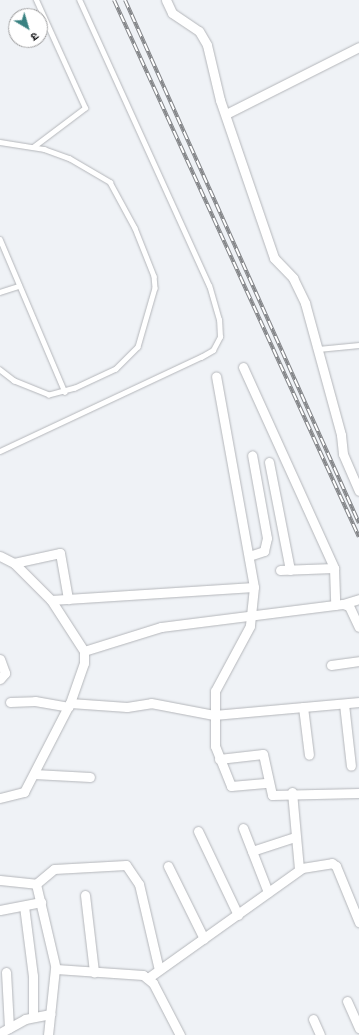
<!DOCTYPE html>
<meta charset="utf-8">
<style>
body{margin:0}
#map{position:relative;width:359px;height:1035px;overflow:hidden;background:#eff2f6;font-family:Barlow,"Noto Sans Devanagari",sans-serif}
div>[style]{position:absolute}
.roads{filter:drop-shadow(0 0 1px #b4b6ba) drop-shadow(0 0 1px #b4b6ba)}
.service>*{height:4.5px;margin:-2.25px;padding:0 2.25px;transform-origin:2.25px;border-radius:2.25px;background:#fff}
.minor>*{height:9px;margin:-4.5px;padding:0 4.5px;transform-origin:4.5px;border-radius:4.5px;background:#fff}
.rail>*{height:4px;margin-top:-2px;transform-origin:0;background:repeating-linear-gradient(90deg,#fff 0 8px,#838588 0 16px);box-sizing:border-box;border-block:1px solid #838588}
span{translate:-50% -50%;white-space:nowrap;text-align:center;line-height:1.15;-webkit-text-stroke:3px #fff;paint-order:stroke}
.north{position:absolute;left:8px;top:8px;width:40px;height:40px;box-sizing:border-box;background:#fff;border:1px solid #9f9fa0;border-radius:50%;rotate:142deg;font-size:11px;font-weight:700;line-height:16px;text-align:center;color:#0f0f11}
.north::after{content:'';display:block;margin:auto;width:14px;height:18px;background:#388181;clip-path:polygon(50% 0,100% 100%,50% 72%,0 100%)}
</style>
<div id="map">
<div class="roads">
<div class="service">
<div style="left:0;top:142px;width:45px;rotate:9deg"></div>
<div style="left:44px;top:149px;width:27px;rotate:20deg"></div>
<div style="left:69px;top:158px;width:48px;rotate:30.3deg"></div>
<div style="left:110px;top:182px;width:52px;rotate:61.5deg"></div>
<div style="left:135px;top:228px;width:52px;rotate:68.4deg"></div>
<div style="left:154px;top:276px;width:12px;rotate:85deg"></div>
<div style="left:155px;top:288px;width:61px;rotate:106.1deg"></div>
<div style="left:138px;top:347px;width:31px;rotate:135deg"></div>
<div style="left:116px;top:369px;width:45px;rotate:155.1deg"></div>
<div style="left:75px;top:388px;width:27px;rotate:165deg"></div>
<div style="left:49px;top:395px;width:38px;rotate:-158deg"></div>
<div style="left:14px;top:381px;width:18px;rotate:-142deg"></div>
<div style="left:33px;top:147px;width:65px;rotate:-36.9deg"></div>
<div style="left:85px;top:108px;width:119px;rotate:-114.4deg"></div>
<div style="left:0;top:239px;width:166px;rotate:67deg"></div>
<div style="left:0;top:292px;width:20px;rotate:-18deg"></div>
<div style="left:318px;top:349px;width:41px;rotate:-5.6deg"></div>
<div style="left:0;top:451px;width:222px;rotate:-25.1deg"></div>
<div style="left:201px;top:357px;width:14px;rotate:-30deg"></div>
<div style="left:213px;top:350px;width:15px;rotate:-62deg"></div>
<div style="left:220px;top:337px;width:17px;rotate:-93deg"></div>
<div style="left:219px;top:320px;width:35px;rotate:-106deg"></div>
<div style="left:209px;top:286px;width:314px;rotate:-114.4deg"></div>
</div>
<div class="minor">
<div style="left:166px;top:0;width:14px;rotate:65deg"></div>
<div style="left:172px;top:13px;width:32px;rotate:34deg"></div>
<div style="left:199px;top:31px;width:16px;rotate:60deg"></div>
<div style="left:207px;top:45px;width:57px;rotate:76.7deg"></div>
<div style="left:220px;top:100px;width:167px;rotate:71.1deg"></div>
<div style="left:274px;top:258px;width:28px;rotate:46deg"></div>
<div style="left:293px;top:278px;width:28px;rotate:64deg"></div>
<div style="left:305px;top:303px;width:137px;rotate:74.7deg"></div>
<div style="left:341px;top:435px;width:19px;rotate:84deg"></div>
<div style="left:343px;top:454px;width:40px;rotate:66.6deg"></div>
<div style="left:226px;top:114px;width:149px;rotate:-26.7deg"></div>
<div style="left:243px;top:367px;width:221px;rotate:65.6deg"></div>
<div style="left:334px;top:568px;width:37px;rotate:88deg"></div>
<div style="left:269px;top:462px;width:110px;rotate:79deg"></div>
<div style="left:0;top:556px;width:16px;rotate:27deg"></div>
<div style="left:14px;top:563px;width:52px;rotate:45deg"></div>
<div style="left:51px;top:600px;width:203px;rotate:-3.7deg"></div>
<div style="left:254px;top:587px;width:214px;rotate:-100.2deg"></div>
<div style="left:249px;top:556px;width:16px;rotate:-18deg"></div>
<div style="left:264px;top:551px;width:13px;rotate:-77deg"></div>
<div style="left:267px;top:538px;width:84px;rotate:-100.2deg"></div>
<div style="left:14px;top:563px;width:47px;rotate:-12.3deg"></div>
<div style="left:60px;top:553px;width:47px;rotate:80.1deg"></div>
<div style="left:280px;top:570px;width:54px;rotate:-2.1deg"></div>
<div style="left:254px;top:587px;width:39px;rotate:96deg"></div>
<div style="left:250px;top:626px;width:74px;rotate:118.3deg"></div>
<div style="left:215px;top:691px;width:55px;rotate:90deg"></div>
<div style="left:215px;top:746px;width:43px;rotate:68.2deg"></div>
<div style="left:231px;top:786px;width:37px;rotate:-5deg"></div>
<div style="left:343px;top:604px;width:17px;rotate:-17deg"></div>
<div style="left:84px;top:651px;width:81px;rotate:-17.3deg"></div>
<div style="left:161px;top:627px;width:183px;rotate:-7.2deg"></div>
<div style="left:343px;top:604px;width:6px;rotate:18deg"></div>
<div style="left:349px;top:606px;width:23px;rotate:65deg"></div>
<div style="left:0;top:659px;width:15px;rotate:70deg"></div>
<div style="left:5px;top:673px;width:8px;rotate:130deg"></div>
<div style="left:331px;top:665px;width:28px;rotate:-8deg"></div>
<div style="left:10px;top:702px;width:25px;rotate:-2deg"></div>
<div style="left:35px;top:701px;width:34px;rotate:10deg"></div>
<div style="left:70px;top:703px;width:57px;rotate:4deg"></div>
<div style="left:127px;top:707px;width:24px;rotate:-9deg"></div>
<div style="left:151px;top:703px;width:64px;rotate:10.8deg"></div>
<div style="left:214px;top:715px;width:146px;rotate:-5.1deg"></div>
<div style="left:344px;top:704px;width:62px;rotate:83.6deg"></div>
<div style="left:303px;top:707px;width:48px;rotate:82.9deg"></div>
<div style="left:219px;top:759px;width:44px;rotate:-6.5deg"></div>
<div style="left:263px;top:754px;width:42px;rotate:77.6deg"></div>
<div style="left:272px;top:795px;width:87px;rotate:-1.3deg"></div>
<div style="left:34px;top:774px;width:56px;rotate:3.1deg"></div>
<div style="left:292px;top:792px;width:77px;rotate:84.8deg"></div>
<div style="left:0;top:798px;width:25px;rotate:-14deg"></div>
<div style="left:24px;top:792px;width:100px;rotate:-62.7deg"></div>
<div style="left:70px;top:703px;width:42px;rotate:-70.7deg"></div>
<div style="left:84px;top:663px;width:12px;rotate:-90deg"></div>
<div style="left:84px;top:651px;width:61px;rotate:-122.9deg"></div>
<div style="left:243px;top:828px;width:69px;rotate:68.7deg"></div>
<div style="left:198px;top:831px;width:93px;rotate:64.5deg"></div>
<div style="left:252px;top:851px;width:45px;rotate:-18deg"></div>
<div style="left:168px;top:866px;width:81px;rotate:63.7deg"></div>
<div style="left:0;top:880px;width:36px;rotate:6deg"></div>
<div style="left:36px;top:884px;width:87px;rotate:76.8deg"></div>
<div style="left:56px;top:969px;width:87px;rotate:3.9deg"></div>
<div style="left:143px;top:975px;width:13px;rotate:39deg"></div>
<div style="left:153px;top:983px;width:59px;rotate:62.6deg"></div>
<div style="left:36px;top:884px;width:23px;rotate:-40deg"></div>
<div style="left:54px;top:869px;width:72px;rotate:-3.2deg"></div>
<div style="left:126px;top:865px;width:23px;rotate:56deg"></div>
<div style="left:139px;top:884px;width:88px;rotate:76.9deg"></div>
<div style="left:85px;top:895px;width:78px;rotate:83.3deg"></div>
<div style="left:24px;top:906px;width:71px;rotate:82.7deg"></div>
<div style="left:33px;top:976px;width:41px;rotate:90deg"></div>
<div style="left:0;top:910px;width:42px;rotate:-11deg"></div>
<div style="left:6px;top:972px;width:56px;rotate:86.9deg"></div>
<div style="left:148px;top:978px;width:189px;rotate:-35.5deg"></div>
<div style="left:302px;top:868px;width:30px;rotate:-9deg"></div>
<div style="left:332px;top:863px;width:5px;rotate:37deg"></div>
<div style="left:336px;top:866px;width:61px;rotate:67.7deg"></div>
<div style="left:347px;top:1001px;width:30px;rotate:66deg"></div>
<div style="left:313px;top:1019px;width:17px;rotate:66deg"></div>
<div style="left:0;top:1033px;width:29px;rotate:-29deg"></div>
<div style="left:25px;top:1019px;width:26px;rotate:-11deg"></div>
<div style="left:48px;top:1035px;width:67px;rotate:-84deg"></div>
</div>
</div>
<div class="rail">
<div style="left:114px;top:0;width:590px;rotate:65.48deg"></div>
<div style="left:125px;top:0;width:573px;rotate:65.9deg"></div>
</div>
<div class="north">उ</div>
</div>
